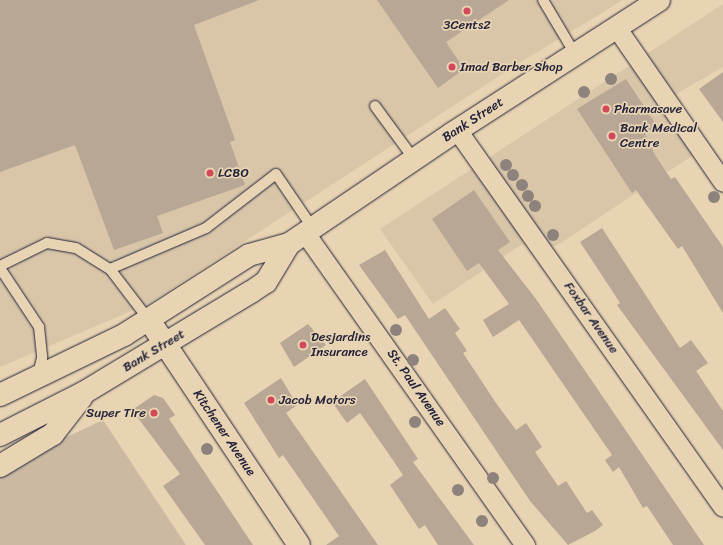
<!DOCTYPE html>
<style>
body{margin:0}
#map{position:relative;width:723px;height:545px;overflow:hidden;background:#e8d4b2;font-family:Sriracha,sans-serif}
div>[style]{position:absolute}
.built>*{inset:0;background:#d9c6a9}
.green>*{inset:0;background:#cbbaa1}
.building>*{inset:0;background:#b7a794}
.roads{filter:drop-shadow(0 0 1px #22223b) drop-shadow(0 0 1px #22223b)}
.lane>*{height:10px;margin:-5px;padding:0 5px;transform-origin:5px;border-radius:5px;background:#e8d4b2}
.street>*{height:19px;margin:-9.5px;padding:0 9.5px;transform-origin:9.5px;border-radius:9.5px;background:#e8d4b2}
.secondary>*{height:22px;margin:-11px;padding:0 11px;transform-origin:11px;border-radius:11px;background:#e8d4b2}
.primary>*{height:22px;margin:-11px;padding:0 11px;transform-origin:11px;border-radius:11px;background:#e8d4b2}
.trees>*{width:12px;height:12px;margin:-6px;border-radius:50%;background:#8e837c}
.dots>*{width:11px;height:11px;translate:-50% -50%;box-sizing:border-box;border:2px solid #e8d4b2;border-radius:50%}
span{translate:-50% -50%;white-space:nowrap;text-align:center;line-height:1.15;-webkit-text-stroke:3.5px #e8d4b2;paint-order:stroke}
.poi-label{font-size:13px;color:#22223b}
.left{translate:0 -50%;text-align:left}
.right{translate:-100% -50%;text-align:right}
.street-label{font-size:13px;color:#22223b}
</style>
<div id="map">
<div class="built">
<div style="clip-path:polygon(0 0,623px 0,516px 65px,150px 303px,0 367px)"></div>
<div style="clip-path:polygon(723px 4px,723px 67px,671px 97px,695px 154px,556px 246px,521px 245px,433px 304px,380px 229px)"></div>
</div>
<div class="green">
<div style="clip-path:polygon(103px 420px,186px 545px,0 545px,0 468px)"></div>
</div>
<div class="building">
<div style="clip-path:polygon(0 0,259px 0,194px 25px,235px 140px,230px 142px,245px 185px,157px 216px,163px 233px,114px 250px,75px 145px,0 172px)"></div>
<div style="clip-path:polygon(377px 0,509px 0,446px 42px,464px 69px,438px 88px)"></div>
<div style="clip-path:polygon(723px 72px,723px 122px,699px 89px)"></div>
<div style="clip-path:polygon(626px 79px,657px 126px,645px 134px,655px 155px,671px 179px,675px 177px,723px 247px,723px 313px,682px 246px,678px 249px,636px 190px,632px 193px,577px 109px)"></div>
<div style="clip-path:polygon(474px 190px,510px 242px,498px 250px,536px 299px,704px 545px,673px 545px,647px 506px,643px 508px,619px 467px,613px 472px,605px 460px,612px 455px,519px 320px,493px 337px,483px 320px,509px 304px,479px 263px,467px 271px,432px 219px)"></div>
<div style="clip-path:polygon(602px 228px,680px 348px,691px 340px,708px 363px,696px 371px,723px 411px,723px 450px,617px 305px,620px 303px,580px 242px)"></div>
<div style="clip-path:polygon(385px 250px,429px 319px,445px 308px,460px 329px,455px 333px,467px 351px,463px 353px,496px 403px,516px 430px,526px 423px,542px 447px,535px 452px,558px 486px,566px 481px,587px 513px,592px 510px,603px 525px,595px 531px,568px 545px,530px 501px,405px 315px,398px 319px,359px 265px)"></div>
<div style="clip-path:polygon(308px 324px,326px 345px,294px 367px,280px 343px)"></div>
<div style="clip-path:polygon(281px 378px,297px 405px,286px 413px,378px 545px,326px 545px,339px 536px,283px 455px,279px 458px,244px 403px)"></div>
<div style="clip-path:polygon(365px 379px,418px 459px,413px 462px,474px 545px,438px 545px,425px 525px,419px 529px,390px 485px,403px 475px,386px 450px,360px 413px,347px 423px,332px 402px)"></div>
<div style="clip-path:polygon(154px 395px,163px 398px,175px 415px,169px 419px,253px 545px,205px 545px,163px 486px,180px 474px,132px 410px)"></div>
</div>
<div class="roads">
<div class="lane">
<div style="left:543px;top:0;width:63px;rotate:59.3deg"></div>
<div style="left:375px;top:106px;width:66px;rotate:53.7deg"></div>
<div style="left:0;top:266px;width:52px;rotate:-26.1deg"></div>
<div style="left:47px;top:243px;width:29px;rotate:10deg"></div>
<div style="left:76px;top:248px;width:40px;rotate:32deg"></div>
<div style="left:110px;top:269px;width:64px;rotate:52.6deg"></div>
<div style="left:0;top:268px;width:71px;rotate:56.5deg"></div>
<div style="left:39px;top:327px;width:31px;rotate:84deg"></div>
<div style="left:42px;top:358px;width:16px;rotate:104deg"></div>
<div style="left:110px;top:269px;width:104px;rotate:-23.1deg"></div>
<div style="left:206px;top:228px;width:88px;rotate:-37.6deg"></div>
<div style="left:276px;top:174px;width:64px;rotate:55.8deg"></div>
</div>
<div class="street">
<div style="left:616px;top:27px;width:188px;rotate:55.4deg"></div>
<div style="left:457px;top:130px;width:461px;rotate:54.8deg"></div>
<div style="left:305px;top:233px;width:382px;rotate:54.8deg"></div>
</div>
<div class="secondary">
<div style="left:149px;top:320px;width:270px;rotate:56.3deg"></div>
</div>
<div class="primary">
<div style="left:0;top:395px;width:138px;rotate:-25.8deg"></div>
<div style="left:124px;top:335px;width:148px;rotate:-32.6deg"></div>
<div style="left:249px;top:255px;width:41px;rotate:-15.4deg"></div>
<div style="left:289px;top:244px;width:198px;rotate:-34.1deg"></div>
<div style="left:453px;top:133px;width:245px;rotate:-32.8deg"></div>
<div style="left:0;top:435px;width:95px;rotate:-26.8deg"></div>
<div style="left:85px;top:392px;width:194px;rotate:-31.1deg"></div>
<div style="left:251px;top:292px;width:18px;rotate:-34deg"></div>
<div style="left:266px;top:282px;width:44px;rotate:-58.8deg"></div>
<div style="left:0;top:466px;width:62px;rotate:-31.1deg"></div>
<div style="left:53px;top:434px;width:46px;rotate:-52.1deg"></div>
</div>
</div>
<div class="trees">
<div style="left:611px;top:79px"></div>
<div style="left:584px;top:92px"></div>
<div style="left:506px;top:165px"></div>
<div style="left:513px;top:175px"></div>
<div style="left:522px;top:185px"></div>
<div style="left:528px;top:196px"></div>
<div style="left:714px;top:197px"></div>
<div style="left:535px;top:206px"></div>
<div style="left:553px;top:235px"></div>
<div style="left:396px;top:330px"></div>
<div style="left:413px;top:360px"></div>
<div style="left:415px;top:422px"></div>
<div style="left:207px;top:449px"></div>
<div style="left:493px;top:478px"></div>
<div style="left:458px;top:490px"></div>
<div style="left:482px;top:521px"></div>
</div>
<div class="dots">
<div style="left:467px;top:11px;background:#d1495b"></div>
<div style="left:452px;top:67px;background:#d1495b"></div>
<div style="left:606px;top:109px;background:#d1495b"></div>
<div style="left:612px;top:136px;background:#d1495b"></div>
<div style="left:210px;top:173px;background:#d1495b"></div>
<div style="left:303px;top:345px;background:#d1495b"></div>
<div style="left:271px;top:400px;background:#d1495b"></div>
<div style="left:154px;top:413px;background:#d1495b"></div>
</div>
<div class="poi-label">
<span style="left:467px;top:25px">3Cents2</span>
<span class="left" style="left:460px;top:67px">Imad Barber Shop</span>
<span class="left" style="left:614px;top:109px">Pharmasave</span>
<span class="left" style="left:620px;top:136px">Bank Medical<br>Centre</span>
<span class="left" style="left:218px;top:173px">LCBO</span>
<span class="left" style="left:311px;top:345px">Desjardins<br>Insurance</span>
<span class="left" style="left:279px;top:400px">Jacob Motors</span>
<span class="right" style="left:146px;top:413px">Super Tire</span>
</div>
<div class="street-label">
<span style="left:473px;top:120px;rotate:-33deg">Bank Street</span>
<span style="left:591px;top:318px;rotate:55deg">Foxbar Avenue</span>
<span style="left:154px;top:351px;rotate:-31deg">Bank Street</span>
<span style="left:416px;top:388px;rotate:55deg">St. Paul Avenue</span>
<span style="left:224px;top:433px;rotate:56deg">Kitchener Avenue</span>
</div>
</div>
